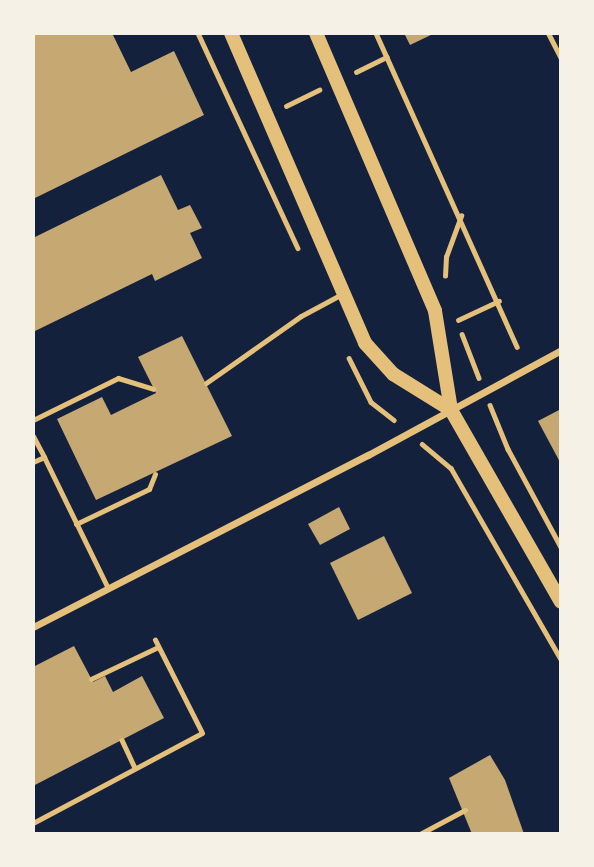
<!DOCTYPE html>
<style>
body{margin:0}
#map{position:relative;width:594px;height:867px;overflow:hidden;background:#14213d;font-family:Signika,sans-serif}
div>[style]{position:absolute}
.building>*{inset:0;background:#c6a872}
.path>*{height:4.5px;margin:-2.25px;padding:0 2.25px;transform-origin:2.25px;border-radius:2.25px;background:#e5c07b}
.service>*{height:5px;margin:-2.5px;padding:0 2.5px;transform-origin:2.5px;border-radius:2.5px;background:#e5c07b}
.minor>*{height:7px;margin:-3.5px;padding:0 3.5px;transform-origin:3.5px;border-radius:3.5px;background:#e5c07b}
.secondary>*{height:14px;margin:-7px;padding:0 7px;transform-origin:7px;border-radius:7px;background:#e5c07b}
span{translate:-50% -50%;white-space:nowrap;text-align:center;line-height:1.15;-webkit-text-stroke:5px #f6f1e7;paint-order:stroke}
.frame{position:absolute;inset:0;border:35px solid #f6f1e7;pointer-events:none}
</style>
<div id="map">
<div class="building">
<div style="clip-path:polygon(33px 33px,112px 33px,131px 72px,174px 51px,204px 115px,33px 199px)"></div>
<div style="clip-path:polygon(404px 33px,435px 33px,410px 45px)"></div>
<div style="clip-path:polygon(161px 175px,178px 210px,190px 205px,202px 228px,190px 233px,202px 258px,155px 281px,152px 274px,33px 332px,33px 238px)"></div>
<div style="clip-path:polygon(182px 336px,232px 436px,96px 500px,57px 419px,102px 397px,111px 415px,156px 393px,138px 357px)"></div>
<div style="clip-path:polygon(561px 409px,561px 464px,538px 421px)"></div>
<div style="clip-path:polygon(339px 507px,350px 529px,320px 545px,308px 524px)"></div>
<div style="clip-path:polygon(384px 536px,412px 593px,358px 620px,330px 563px)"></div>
<div style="clip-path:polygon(74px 646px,93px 682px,105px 676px,113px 692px,142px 676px,164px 718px,33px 786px,33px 667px)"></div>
<div style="clip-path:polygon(490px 755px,505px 780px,524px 834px,472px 834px,449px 778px)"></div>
</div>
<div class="path">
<div style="left:198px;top:33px;width:237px;rotate:65.1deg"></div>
<div style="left:376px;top:33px;width:344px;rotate:65.8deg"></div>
<div style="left:356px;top:72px;width:34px;rotate:-26deg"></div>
<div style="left:286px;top:106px;width:37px;rotate:-26deg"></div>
<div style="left:445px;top:276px;width:19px;rotate:-87deg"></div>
<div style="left:446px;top:257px;width:44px;rotate:-69.9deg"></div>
<div style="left:458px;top:320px;width:45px;rotate:-24.9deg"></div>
<div style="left:462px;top:334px;width:47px;rotate:68.9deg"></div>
<div style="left:349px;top:358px;width:49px;rotate:63.4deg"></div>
<div style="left:371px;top:402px;width:29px;rotate:38deg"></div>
<div style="left:490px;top:405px;width:48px;rotate:67.8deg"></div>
<div style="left:508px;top:449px;width:111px;rotate:61.6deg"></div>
<div style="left:422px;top:444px;width:38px;rotate:40deg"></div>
<div style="left:451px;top:468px;width:220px;rotate:60.1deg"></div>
<div style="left:91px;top:679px;width:74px;rotate:-25.5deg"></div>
<div style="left:122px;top:740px;width:31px;rotate:65deg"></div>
<div style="left:33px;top:823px;width:191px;rotate:-28deg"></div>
<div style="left:202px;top:733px;width:104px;rotate:-116.8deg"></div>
<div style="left:420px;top:834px;width:51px;rotate:-28.1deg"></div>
</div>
<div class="service">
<div style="left:548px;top:33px;width:28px;rotate:63deg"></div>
<div style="left:206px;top:383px;width:116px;rotate:-35.2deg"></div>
<div style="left:301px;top:316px;width:47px;rotate:-28.2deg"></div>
<div style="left:33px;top:420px;width:95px;rotate:-26.3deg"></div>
<div style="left:118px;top:378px;width:37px;rotate:17deg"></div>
<div style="left:33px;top:436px;width:24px;rotate:62deg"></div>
<div style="left:33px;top:462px;width:12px;rotate:-24deg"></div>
<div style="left:44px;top:457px;width:146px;rotate:64deg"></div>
<div style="left:76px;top:524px;width:81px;rotate:-25.6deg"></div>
<div style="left:149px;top:489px;width:16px;rotate:-68deg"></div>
</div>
<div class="minor">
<div style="left:33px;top:627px;width:377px;rotate:-27.2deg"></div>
<div style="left:368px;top:455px;width:220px;rotate:-28.5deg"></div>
</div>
<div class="secondary">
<div style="left:231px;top:33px;width:338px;rotate:66.6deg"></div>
<div style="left:365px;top:343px;width:42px;rotate:47.9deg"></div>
<div style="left:393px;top:374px;width:68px;rotate:31.8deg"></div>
<div style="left:316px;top:33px;width:302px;rotate:66.8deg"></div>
<div style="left:435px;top:311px;width:100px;rotate:80.8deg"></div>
<div style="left:451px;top:410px;width:221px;rotate:60.2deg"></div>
</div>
<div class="frame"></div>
</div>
